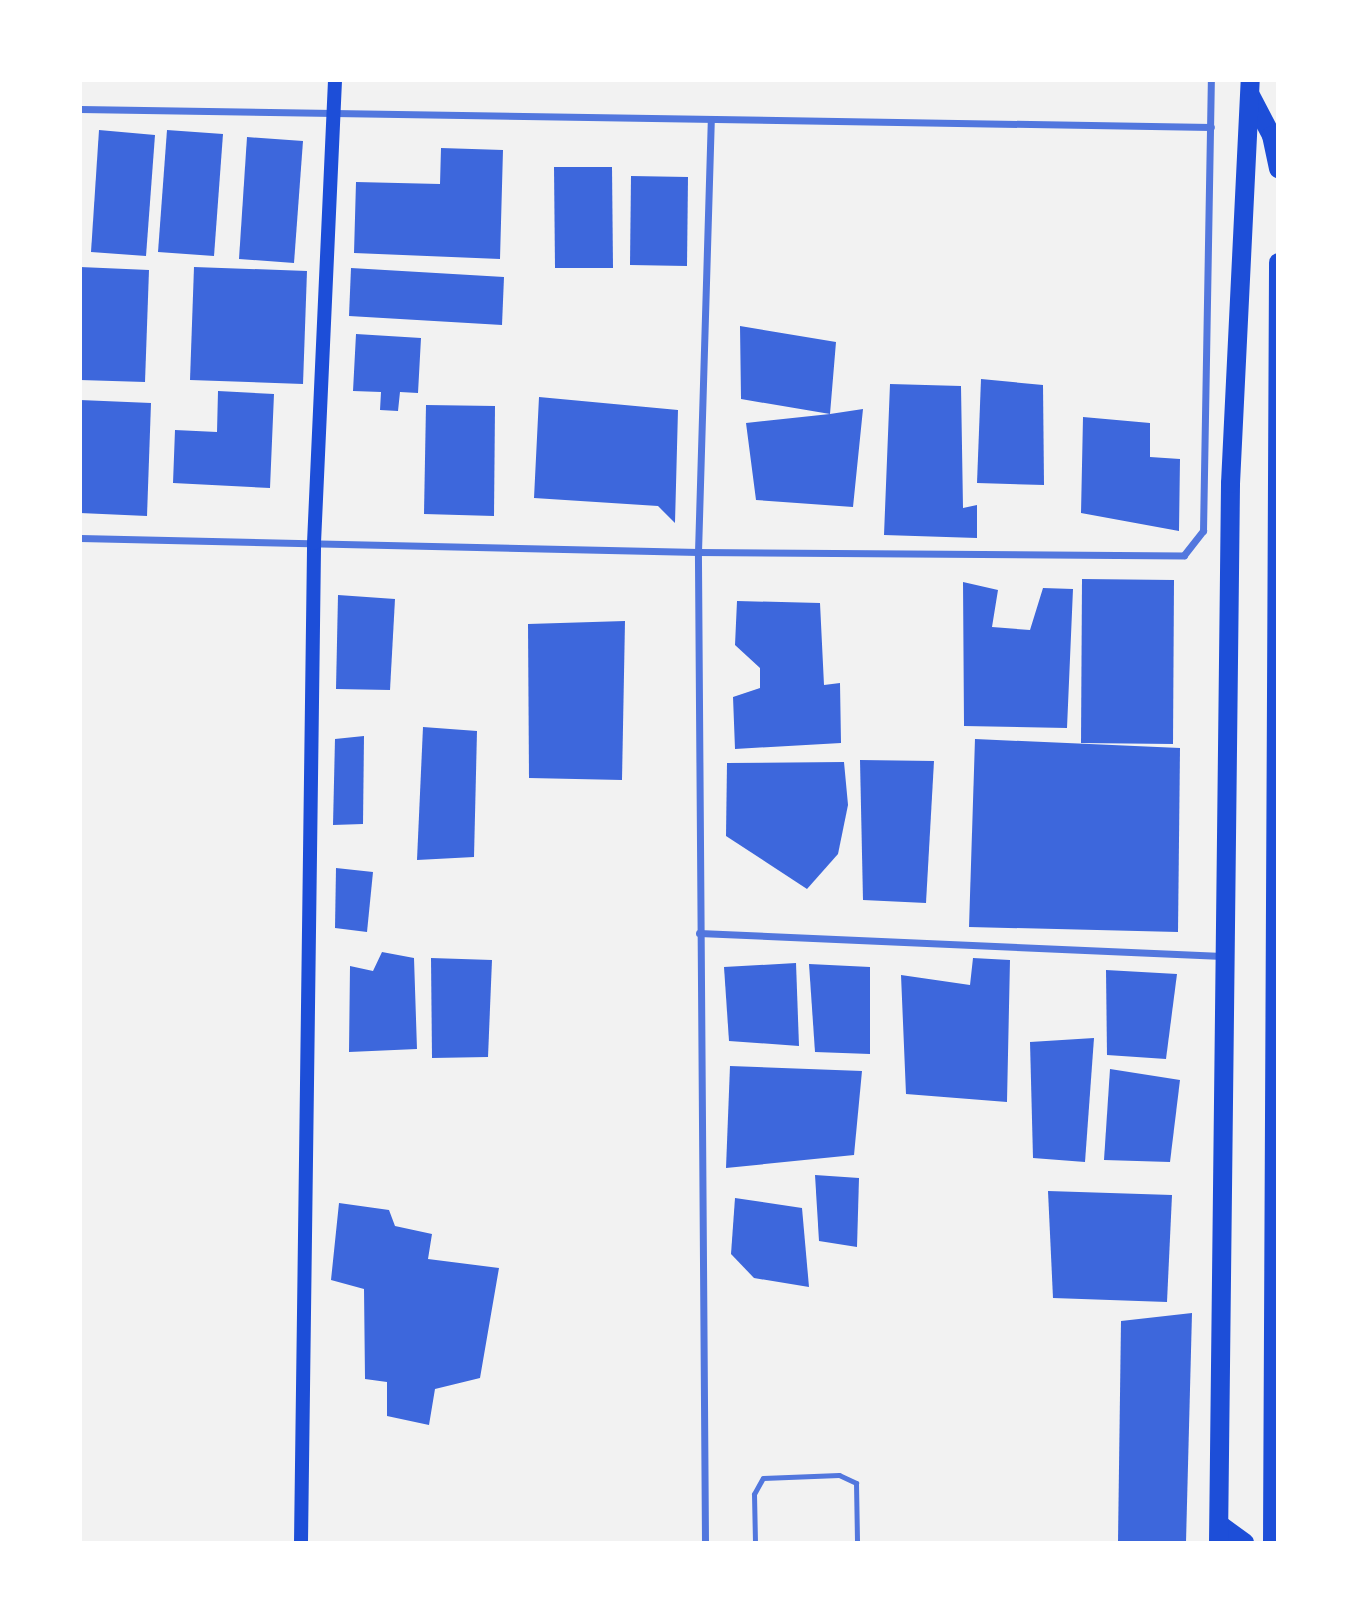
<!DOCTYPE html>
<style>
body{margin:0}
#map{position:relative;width:1358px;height:1623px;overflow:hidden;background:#f2f2f2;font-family:"Fira Sans Condensed",sans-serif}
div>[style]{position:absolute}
.building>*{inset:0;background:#3d67dc}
.service>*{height:5px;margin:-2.5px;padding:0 2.5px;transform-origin:2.5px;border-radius:2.5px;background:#5277de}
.minor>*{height:7px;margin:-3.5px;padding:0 3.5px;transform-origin:3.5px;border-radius:3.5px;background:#5277de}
.secondary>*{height:14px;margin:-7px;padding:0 7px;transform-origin:7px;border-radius:7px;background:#1d4ed8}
.trunk>*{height:19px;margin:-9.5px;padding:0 9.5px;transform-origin:9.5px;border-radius:9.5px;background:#1d4ed8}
span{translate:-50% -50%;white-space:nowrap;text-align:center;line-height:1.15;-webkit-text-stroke:6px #fff;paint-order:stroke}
.frame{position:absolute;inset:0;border:82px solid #fff;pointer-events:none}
</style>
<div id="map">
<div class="building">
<div style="clip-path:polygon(99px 130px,155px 135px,146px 256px,91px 252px)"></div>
<div style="clip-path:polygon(167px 130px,223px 134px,214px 256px,158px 252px)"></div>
<div style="clip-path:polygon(247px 137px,303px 141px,294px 263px,239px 259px)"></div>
<div style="clip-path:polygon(441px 148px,503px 150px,500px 259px,354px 253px,356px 182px,440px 184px)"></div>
<div style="clip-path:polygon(554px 167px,612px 167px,613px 268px,555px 268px)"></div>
<div style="clip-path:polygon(631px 176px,688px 177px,687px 266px,630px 265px)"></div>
<div style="clip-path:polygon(80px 267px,149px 270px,145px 382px,80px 380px)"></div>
<div style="clip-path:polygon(194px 267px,307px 271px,303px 384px,190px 380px)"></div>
<div style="clip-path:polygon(351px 268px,504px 277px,502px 325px,349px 316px)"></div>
<div style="clip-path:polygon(740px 326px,836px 342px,830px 414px,863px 409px,853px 507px,756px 500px,746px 423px,830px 414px,741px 399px)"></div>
<div style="clip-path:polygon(356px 334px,421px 338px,418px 393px,400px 392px,398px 411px,380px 410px,381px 392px,353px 391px)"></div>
<div style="clip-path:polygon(981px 379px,1043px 385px,1044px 485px,977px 483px)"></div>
<div style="clip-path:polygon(890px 384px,961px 386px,963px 508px,977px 505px,977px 538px,884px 535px)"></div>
<div style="clip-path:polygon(218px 391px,274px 394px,270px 488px,173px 483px,175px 430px,217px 432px)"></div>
<div style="clip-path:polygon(539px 397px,678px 410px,675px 523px,658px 506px,534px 498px)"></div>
<div style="clip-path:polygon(80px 400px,151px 403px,147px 516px,80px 513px)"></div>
<div style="clip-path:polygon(426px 405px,495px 406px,494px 516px,424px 514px)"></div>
<div style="clip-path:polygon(1083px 417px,1150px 423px,1150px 457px,1180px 459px,1179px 531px,1081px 513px)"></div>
<div style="clip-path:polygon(1082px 579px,1174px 580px,1173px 744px,1081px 743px)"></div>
<div style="clip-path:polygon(963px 582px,998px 590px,992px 627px,1030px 630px,1043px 588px,1073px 589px,1067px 728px,964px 726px)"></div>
<div style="clip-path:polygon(338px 595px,395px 599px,390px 690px,336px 689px)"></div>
<div style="clip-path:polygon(737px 601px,820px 603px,824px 685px,840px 683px,841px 743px,735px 749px,733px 697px,760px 688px,760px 668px,735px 645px)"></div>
<div style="clip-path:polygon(625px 621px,622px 780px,529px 778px,528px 624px)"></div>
<div style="clip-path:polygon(423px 727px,477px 731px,474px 857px,417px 860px)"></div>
<div style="clip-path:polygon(364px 736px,363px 824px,333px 825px,335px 739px)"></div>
<div style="clip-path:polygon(975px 739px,1180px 748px,1178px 932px,969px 927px)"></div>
<div style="clip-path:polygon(860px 760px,934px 761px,926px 903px,863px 900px)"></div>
<div style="clip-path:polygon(844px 762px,848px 805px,838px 854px,807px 889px,726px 836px,727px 763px)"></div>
<div style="clip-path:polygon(336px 868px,373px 872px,367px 932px,335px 928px)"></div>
<div style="clip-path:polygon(382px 952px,414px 958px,417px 1049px,349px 1052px,350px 966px,373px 971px)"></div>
<div style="clip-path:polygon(431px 958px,492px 960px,488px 1057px,432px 1058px)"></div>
<div style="clip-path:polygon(973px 958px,1010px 960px,1007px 1102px,906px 1094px,901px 975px,970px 985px)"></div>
<div style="clip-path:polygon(796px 963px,799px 1046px,729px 1041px,724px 967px)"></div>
<div style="clip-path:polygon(809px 964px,870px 967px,870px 1054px,815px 1052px)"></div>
<div style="clip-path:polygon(1106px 970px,1177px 974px,1166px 1059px,1107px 1055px)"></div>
<div style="clip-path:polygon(1094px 1038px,1085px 1162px,1033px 1158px,1030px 1042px)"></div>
<div style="clip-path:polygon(730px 1066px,862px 1071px,854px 1155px,726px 1168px)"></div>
<div style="clip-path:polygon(1110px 1069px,1180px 1080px,1170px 1162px,1104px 1160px)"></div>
<div style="clip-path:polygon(815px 1175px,859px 1178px,857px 1247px,819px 1241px)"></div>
<div style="clip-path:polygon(1048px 1191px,1172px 1195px,1167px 1302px,1053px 1298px)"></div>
<div style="clip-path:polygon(735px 1198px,802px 1208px,809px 1287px,754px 1278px,731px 1254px)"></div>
<div style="clip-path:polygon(339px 1203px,389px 1210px,395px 1226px,432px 1234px,428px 1259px,499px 1268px,480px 1378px,435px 1389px,429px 1425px,387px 1416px,387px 1382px,365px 1379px,364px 1289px,331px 1280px)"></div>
<div style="clip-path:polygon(1192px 1313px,1186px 1542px,1118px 1542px,1121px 1321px)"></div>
</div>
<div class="service">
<div style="left:755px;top:1542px;width:48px;rotate:-91.2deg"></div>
<div style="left:754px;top:1494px;width:18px;rotate:-61deg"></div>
<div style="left:763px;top:1478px;width:76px;rotate:-2.3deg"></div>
<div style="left:839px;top:1475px;width:19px;rotate:25deg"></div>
<div style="left:856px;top:1483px;width:59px;rotate:89deg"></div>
</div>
<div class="minor">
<div style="left:80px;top:109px;width:1131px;rotate:0.91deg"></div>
<div style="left:80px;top:538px;width:618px;rotate:1.3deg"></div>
<div style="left:698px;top:552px;width:486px;rotate:0.4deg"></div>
<div style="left:1184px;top:555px;width:31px;rotate:-52deg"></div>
<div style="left:1203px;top:531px;width:451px;rotate:-89deg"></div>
<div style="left:699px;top:933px;width:524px;rotate:2.52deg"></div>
<div style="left:705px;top:1542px;width:990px;rotate:-90.41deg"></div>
<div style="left:698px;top:552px;width:432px;rotate:-88.3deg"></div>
</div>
<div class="secondary">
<div style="left:301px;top:1542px;width:999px;rotate:-89.25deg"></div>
<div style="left:314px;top:543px;width:463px;rotate:-87.4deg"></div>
</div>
<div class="trunk">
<div style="left:1250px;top:95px;width:45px;rotate:62.3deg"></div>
<div style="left:1271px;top:135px;width:34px;rotate:78deg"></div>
<div style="left:1219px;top:1524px;width:31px;rotate:36deg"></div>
<div style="left:1218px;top:1542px;width:1059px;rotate:-89.35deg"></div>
<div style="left:1230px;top:483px;width:403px;rotate:-87.2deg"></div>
<div style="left:1272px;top:1542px;width:1280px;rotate:-89.73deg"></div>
</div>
<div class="frame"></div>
</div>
